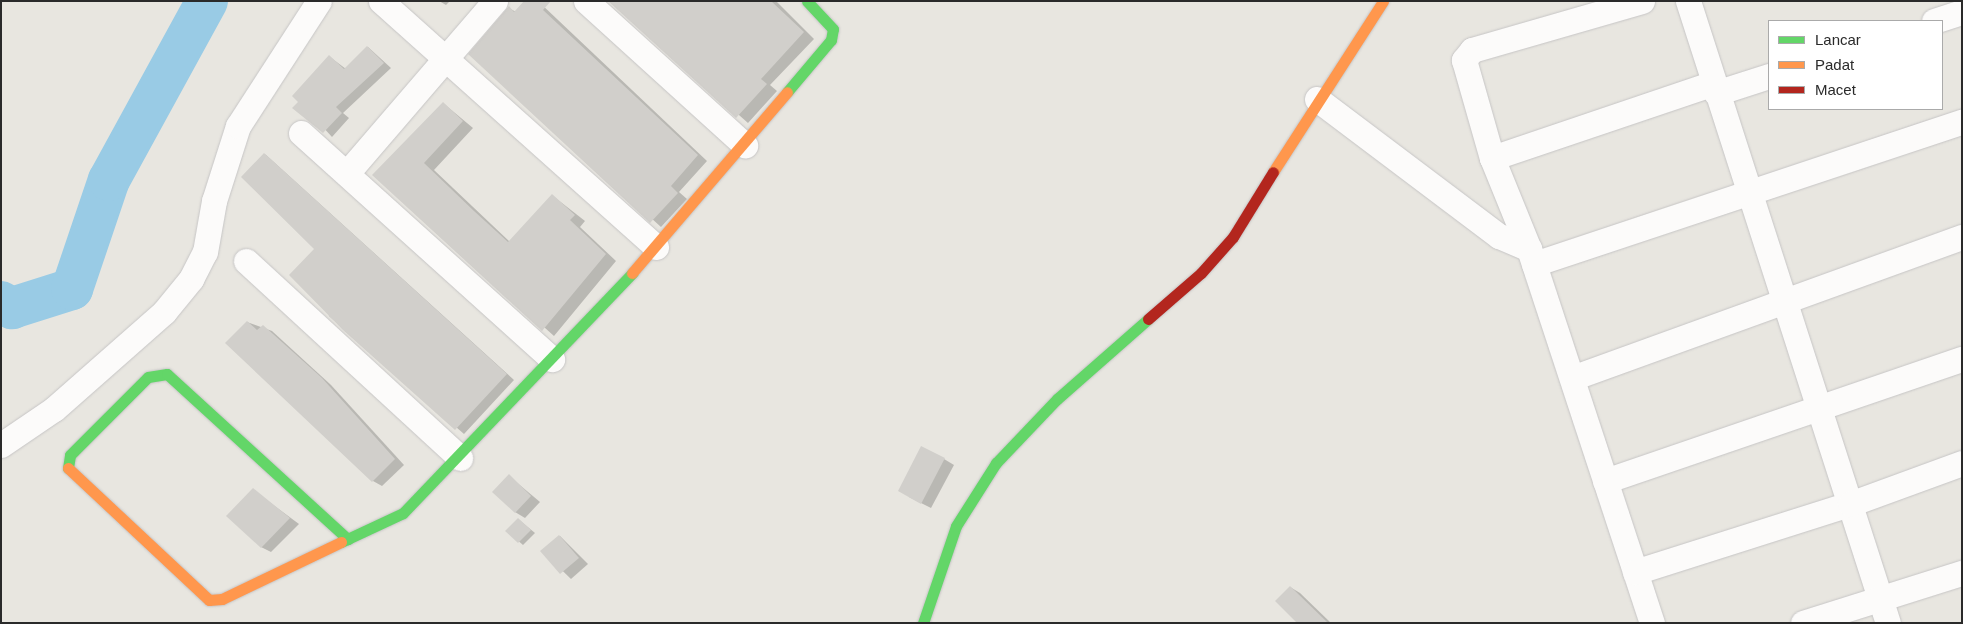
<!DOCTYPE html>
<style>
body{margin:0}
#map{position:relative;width:1963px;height:624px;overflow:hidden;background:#e8e6e0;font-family:Arial,sans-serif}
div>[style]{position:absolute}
.shadow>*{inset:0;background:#0003}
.river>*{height:42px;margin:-21px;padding:0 21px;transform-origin:21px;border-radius:21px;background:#99cbe5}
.building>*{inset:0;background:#d1cfcb}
.roads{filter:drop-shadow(0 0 1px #c6c5c5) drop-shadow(0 0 1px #c6c5c5)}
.street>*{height:25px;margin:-12.5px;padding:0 12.5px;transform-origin:12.5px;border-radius:12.5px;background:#fcfbfa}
.fast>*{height:11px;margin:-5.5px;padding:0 5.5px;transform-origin:5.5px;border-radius:5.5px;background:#63d668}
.slow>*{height:11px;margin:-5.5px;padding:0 5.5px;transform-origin:5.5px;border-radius:5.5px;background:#ff974d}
.jam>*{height:11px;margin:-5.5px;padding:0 5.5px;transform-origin:5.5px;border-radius:5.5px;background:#b3261e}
span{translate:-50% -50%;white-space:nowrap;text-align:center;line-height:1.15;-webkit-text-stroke:5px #fff;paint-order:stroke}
.frame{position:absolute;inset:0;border:2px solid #2a2a2a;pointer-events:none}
.legend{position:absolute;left:1768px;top:20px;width:175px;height:90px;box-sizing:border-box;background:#fff;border:1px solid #aaa;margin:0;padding:6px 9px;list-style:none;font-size:15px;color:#2a2a2a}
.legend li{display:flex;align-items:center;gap:10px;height:25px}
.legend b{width:25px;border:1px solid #aaa}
</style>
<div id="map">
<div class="shadow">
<div style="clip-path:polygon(439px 1px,450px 1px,446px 5px)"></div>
<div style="clip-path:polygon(610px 1px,776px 1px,814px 39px,770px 85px,777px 91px,748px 123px)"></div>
<div style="clip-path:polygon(539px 2px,707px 161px,679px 192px,687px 199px,661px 227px,470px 54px,509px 8px,516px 12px)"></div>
<div style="clip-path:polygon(368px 47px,391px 68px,343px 113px,349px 118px,332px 137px,300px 102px,330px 57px,346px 69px)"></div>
<div style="clip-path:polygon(443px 103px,473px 128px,434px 170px,510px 242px,553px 196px,585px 221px,580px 227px,616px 261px,554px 336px,374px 175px)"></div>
<div style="clip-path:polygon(265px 154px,514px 380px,464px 434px,329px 316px,316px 249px)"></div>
<div style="clip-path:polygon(247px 322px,272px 331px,331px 385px,404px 465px,382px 486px,373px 481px)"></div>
<div style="clip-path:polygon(944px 459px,954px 465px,931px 508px,909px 497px)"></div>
<div style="clip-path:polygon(509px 476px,540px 502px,525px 518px,515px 512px)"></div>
<div style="clip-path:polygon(253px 490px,299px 524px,271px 552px,261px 547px)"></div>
<div style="clip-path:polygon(518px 519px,535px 533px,523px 545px,507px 531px)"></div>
<div style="clip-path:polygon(560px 536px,588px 564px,571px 579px,542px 551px)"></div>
<div style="clip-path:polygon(1290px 587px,1300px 593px,1331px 623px,1299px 623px)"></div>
</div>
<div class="river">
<div style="left:1px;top:302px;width:13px;rotate:29deg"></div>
<div style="left:12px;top:308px;width:63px;rotate:-17.6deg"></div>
<div style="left:72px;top:289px;width:115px;rotate:-71.3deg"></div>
<div style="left:109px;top:180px;width:204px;rotate:-61.3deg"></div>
</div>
<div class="building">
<div style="clip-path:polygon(524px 1px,551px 1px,543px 10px,698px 155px,671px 186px,678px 193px,650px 223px,468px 54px,509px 6px,514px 12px)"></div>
<div style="clip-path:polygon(608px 1px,771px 1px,804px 32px,761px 79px,767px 84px,736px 118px)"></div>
<div style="clip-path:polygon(367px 46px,384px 63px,336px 107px,342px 113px,323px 133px,292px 108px,298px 102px,292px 96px,329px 55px,344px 69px)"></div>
<div style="clip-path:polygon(443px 102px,463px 121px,424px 163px,474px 211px,508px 242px,552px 194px,575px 215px,570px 220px,606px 254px,542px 331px,372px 175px)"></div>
<div style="clip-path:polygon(264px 153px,507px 374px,455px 430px,343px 330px,289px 275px,314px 249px,241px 177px)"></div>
<div style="clip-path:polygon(247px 321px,257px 330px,263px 325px,322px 378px,395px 459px,372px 482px,225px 343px)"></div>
<div style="clip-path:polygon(921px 446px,945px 458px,921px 504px,898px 491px)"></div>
<div style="clip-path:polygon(509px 474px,531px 496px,515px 513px,492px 492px)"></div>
<div style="clip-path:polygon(253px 488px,290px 518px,261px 548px,226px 516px)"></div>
<div style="clip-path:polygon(518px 518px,531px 530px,518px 543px,505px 531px)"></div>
<div style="clip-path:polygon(559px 535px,579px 558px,560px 574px,540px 551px)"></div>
<div style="clip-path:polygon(1290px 586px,1328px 623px,1297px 623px,1275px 601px)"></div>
</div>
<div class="roads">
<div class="street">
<div style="left:381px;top:1px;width:369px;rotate:41.8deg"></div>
<div style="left:586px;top:1px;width:215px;rotate:42.2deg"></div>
<div style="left:1642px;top:1px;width:177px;rotate:163.9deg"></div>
<div style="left:1472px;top:50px;width:13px;rotate:129deg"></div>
<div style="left:1464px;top:60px;width:102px;rotate:74.1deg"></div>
<div style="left:1492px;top:158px;width:98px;rotate:67.9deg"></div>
<div style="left:1529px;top:249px;width:394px;rotate:71.8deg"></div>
<div style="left:1688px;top:1px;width:653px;rotate:72.18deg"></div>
<div style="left:1934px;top:21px;width:29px;rotate:-18deg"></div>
<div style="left:1716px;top:93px;width:56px;rotate:-17.8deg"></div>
<div style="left:1317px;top:99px;width:228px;rotate:37deg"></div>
<div style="left:1499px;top:236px;width:33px;rotate:23deg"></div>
<div style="left:301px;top:133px;width:338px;rotate:42deg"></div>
<div style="left:1492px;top:158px;width:233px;rotate:-18.7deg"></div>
<div style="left:347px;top:173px;width:227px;rotate:-49.3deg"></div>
<div style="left:246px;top:261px;width:291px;rotate:42.6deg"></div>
<div style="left:1534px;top:264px;width:451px;rotate:-18.4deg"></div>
<div style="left:1572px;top:378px;width:415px;rotate:-19.9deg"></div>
<div style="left:1px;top:445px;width:64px;rotate:-34.2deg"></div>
<div style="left:54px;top:409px;width:147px;rotate:-41.4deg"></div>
<div style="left:164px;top:312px;width:43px;rotate:-50.7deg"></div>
<div style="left:191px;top:279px;width:30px;rotate:-63deg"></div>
<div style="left:205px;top:252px;width:52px;rotate:-80deg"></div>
<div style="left:214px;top:201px;width:79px;rotate:-72.3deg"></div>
<div style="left:238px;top:126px;width:149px;rotate:-57.1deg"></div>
<div style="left:1605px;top:481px;width:377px;rotate:-18.9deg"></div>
<div style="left:1635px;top:572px;width:225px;rotate:-17.6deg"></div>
<div style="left:1850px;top:504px;width:119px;rotate:-20.1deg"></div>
<div style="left:1803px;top:623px;width:167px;rotate:-17.5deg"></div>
</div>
<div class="fast">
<div style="left:787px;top:92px;width:68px;rotate:-49.8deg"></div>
<div style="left:831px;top:40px;width:11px;rotate:-80deg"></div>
<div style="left:833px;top:29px;width:38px;rotate:-133deg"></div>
<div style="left:68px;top:468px;width:13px;rotate:-81deg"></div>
<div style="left:70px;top:455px;width:110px;rotate:-45deg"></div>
<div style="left:148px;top:377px;width:19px;rotate:-9deg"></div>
<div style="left:167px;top:374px;width:245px;rotate:42.4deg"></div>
<div style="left:341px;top:542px;width:68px;rotate:-25.1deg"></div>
<div style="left:403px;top:513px;width:332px;rotate:-46.3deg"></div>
<div style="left:923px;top:623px;width:102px;rotate:-71.2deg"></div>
<div style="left:956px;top:526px;width:75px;rotate:-57.6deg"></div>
<div style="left:996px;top:463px;width:88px;rotate:-46.4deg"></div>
<div style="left:1057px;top:399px;width:121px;rotate:-41.3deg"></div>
</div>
<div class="slow">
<div style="left:1273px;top:172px;width:203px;rotate:-57.2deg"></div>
<div style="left:632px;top:273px;width:238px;rotate:-49.4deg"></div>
<div style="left:68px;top:468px;width:193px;rotate:43.1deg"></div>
<div style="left:209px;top:600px;width:13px;rotate:-4deg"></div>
<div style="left:222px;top:599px;width:132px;rotate:-25.6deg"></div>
</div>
<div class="jam">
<div style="left:1148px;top:319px;width:70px;rotate:-41deg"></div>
<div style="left:1201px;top:273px;width:48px;rotate:-48.4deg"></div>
<div style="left:1233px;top:237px;width:76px;rotate:-58.4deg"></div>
</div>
</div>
<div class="frame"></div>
<ul class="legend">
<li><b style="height:6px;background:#63d668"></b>Lancar</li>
<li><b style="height:6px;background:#ff974d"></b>Padat</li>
<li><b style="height:6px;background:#b3261e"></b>Macet</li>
</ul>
</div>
